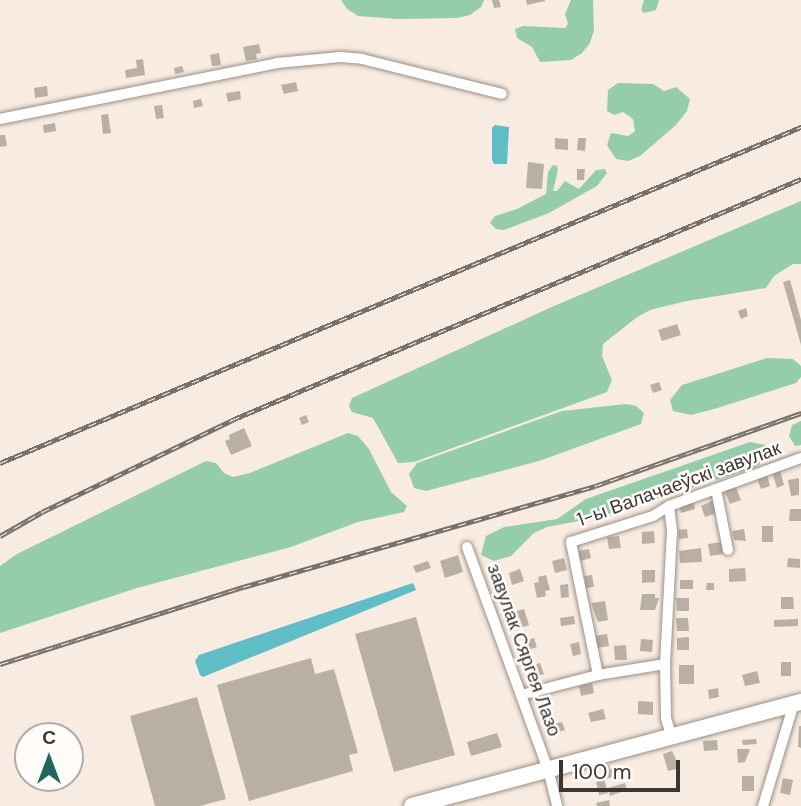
<!DOCTYPE html>
<meta charset="utf-8">
<style>
body{margin:0}
#map{position:relative;width:801px;height:806px;overflow:hidden;background:#f8ece2;font-family:"DM Sans",sans-serif}
div>[style]{position:absolute}
.green>*{inset:0;background:#95ccab}
.water>*{inset:0;background:#5fbdc6}
.building>*{inset:0;background:#b9afa4}
.roads{filter:drop-shadow(0 0 2px #9a8f86) drop-shadow(0 0 2px #9a8f86)}
.minor>*{height:10px;margin:-5px;padding:0 5px;transform-origin:5px;border-radius:5px;background:#fff}
.primary>*{height:16px;margin:-8px;padding:0 8px;transform-origin:8px;border-radius:8px;background:#fff}
.rail>*{height:5px;margin-top:-2.5px;transform-origin:0;background:repeating-linear-gradient(90deg,#fefbf9 0 8px,#78706a 0 16px);box-sizing:border-box;border-block:2px solid #78706a}
span{translate:-50% -50%;white-space:nowrap;text-align:center;line-height:1.15;-webkit-text-stroke:5px #fefbf9;paint-order:stroke}
.street-label{font-size:19px;color:#3b3632}
.north{position:absolute;left:14px;top:722px;width:70px;height:70px;box-sizing:border-box;background:#fefbf9;border:2px solid #b0aca9;border-radius:50%;rotate:0deg;font-size:19px;font-weight:700;line-height:28px;text-align:center;color:#3b3632}
.north::after{content:'';display:block;margin:auto;width:24px;height:32px;background:#20685e;clip-path:polygon(50% 0,100% 100%,50% 72%,0 100%)}
.scale{position:absolute;left:559px;top:760px;width:121px;height:32px;box-sizing:border-box;border:4px solid #3b3632;border-top:0;padding-left:9px;font-size:21px;line-height:24px;white-space:nowrap;color:#3b3632;-webkit-text-stroke:5px #fefbf9;paint-order:stroke}
</style>
<div id="map">
<div class="green">
<div style="clip-path:polygon(341px 0,484px 0,481px 7px,470px 15px,457px 18px,398px 19px,358px 16px,347px 9px)"></div>
<div style="clip-path:polygon(571px 0,593px 0,594px 30px,590px 43px,582px 53px,571px 60px,540px 62px,532px 47px,517px 38px,515px 29px,523px 26px,565px 28px,568px 24px,565px 14px)"></div>
<div style="clip-path:polygon(644px 0,659px 0,656px 10px,644px 13px,641px 10px)"></div>
<div style="clip-path:polygon(618px 83px,653px 84px,664px 91px,676px 87px,690px 99px,687px 111px,676px 125px,640px 156px,628px 161px,616px 159px,607px 145px,611px 133px,628px 136px,635px 131px,633px 119px,623px 112px,614px 115px,607px 111px,608px 90px)"></div>
<div style="clip-path:polygon(553px 165px,557px 166px,558px 170px,553px 191px,557px 191px,565px 181px,579px 189px,596px 170px,605px 169px,607px 173px,597px 186px,549px 213px,504px 230px,496px 229px,490px 223px,495px 216px,517px 209px,546px 194px,548px 172px)"></div>
<div style="clip-path:polygon(801px 201px,801px 264px,793px 264px,774px 276px,766px 288px,687px 301px,650px 310px,636px 318px,603px 344px,602px 356px,612px 380px,607px 392px,414px 462px,398px 463px,373px 418px,352px 412px,349px 406px,352px 398px,554px 306px)"></div>
<div style="clip-path:polygon(767px 358px,793px 359px,801px 366px,801px 377px,796px 383px,714px 409px,691px 415px,673px 411px,670px 400px,682px 385px)"></div>
<div style="clip-path:polygon(626px 404px,636px 406px,644px 413px,641px 424px,539px 461px,426px 491px,414px 488px,409px 474px,417px 463px,562px 411px)"></div>
<div style="clip-path:polygon(801px 421px,801px 445px,795px 446px,789px 436px,792px 425px)"></div>
<div style="clip-path:polygon(348px 433px,358px 436px,369px 449px,391px 492px,407px 506px,404px 512px,358px 522px,291px 547px,137px 588px,0 633px,0 566px,17px 554px,206px 461px,216px 463px,224px 473px,233px 477px,250px 473px)"></div>
<div style="clip-path:polygon(750px 442px,766px 445px,763px 462px,754px 468px,599px 517px,547px 527px,534px 533px,511px 556px,494px 561px,481px 555px,486px 536px,504px 527px,557px 519px,586px 499px)"></div>
</div>
<div class="water">
<div style="clip-path:polygon(495px 125px,509px 127px,507px 164px,494px 164px,492px 160px,492px 128px)"></div>
<div style="clip-path:polygon(413px 583px,416px 590px,203px 677px,200px 675px,195px 661px,199px 655px)"></div>
</div>
<div class="building">
<div style="clip-path:polygon(492px 0,499px 0,501px 7px,494px 8px)"></div>
<div style="clip-path:polygon(526px 0,545px 0,545px 1px,527px 5px)"></div>
<div style="clip-path:polygon(259px 44px,261px 53px,256px 54px,257px 59px,246px 61px,243px 47px)"></div>
<div style="clip-path:polygon(219px 53px,221px 65px,212px 66px,210px 55px)"></div>
<div style="clip-path:polygon(143px 59px,145px 75px,126px 78px,125px 70px,137px 68px,136px 60px)"></div>
<div style="clip-path:polygon(182px 66px,184px 72px,175px 74px,174px 68px)"></div>
<div style="clip-path:polygon(296px 82px,298px 91px,284px 94px,281px 85px)"></div>
<div style="clip-path:polygon(47px 86px,48px 96px,35px 98px,34px 88px)"></div>
<div style="clip-path:polygon(240px 91px,241px 99px,228px 102px,226px 93px)"></div>
<div style="clip-path:polygon(201px 99px,203px 106px,194px 108px,193px 101px)"></div>
<div style="clip-path:polygon(162px 105px,164px 118px,156px 119px,154px 106px)"></div>
<div style="clip-path:polygon(108px 114px,111px 133px,103px 134px,101px 115px)"></div>
<div style="clip-path:polygon(55px 123px,56px 131px,44px 133px,43px 125px)"></div>
<div style="clip-path:polygon(0 135px,5px 135px,7px 146px,0 147px)"></div>
<div style="clip-path:polygon(555px 138px,568px 139px,568px 150px,555px 149px)"></div>
<div style="clip-path:polygon(578px 138px,586px 138px,585px 151px,577px 150px)"></div>
<div style="clip-path:polygon(528px 162px,544px 164px,542px 189px,526px 188px)"></div>
<div style="clip-path:polygon(577px 169px,585px 169px,584px 180px,577px 180px)"></div>
<div style="clip-path:polygon(790px 280px,801px 320px,801px 345px,783px 282px)"></div>
<div style="clip-path:polygon(746px 308px,748px 316px,741px 319px,738px 311px)"></div>
<div style="clip-path:polygon(677px 324px,681px 335px,662px 341px,658px 330px)"></div>
<div style="clip-path:polygon(659px 382px,662px 390px,653px 393px,650px 385px)"></div>
<div style="clip-path:polygon(306px 415px,309px 422px,302px 425px,299px 418px)"></div>
<div style="clip-path:polygon(244px 428px,252px 446px,231px 455px,225px 441px,230px 439px,229px 435px)"></div>
<div style="clip-path:polygon(780px 470px,784px 485px,777px 488px,772px 472px)"></div>
<div style="clip-path:polygon(767px 475px,770px 486px,761px 489px,757px 478px)"></div>
<div style="clip-path:polygon(799px 478px,799px 495px,791px 496px,788px 480px)"></div>
<div style="clip-path:polygon(735px 485px,741px 500px,730px 504px,724px 489px)"></div>
<div style="clip-path:polygon(693px 501px,695px 509px,681px 513px,679px 505px)"></div>
<div style="clip-path:polygon(712px 501px,717px 513px,705px 517px,701px 506px)"></div>
<div style="clip-path:polygon(790px 509px,801px 509px,801px 521px,789px 521px)"></div>
<div style="clip-path:polygon(762px 526px,773px 526px,773px 542px,762px 542px)"></div>
<div style="clip-path:polygon(687px 529px,688px 538px,679px 539px,678px 530px)"></div>
<div style="clip-path:polygon(744px 529px,746px 541px,734px 540px,732px 531px)"></div>
<div style="clip-path:polygon(654px 531px,655px 543px,642px 544px,642px 532px)"></div>
<div style="clip-path:polygon(619px 536px,621px 548px,609px 549px,607px 537px)"></div>
<div style="clip-path:polygon(721px 542px,723px 554px,710px 556px,708px 544px)"></div>
<div style="clip-path:polygon(701px 548px,702px 562px,680px 563px,679px 551px)"></div>
<div style="clip-path:polygon(589px 549px,591px 558px,580px 561px,578px 551px)"></div>
<div style="clip-path:polygon(458px 555px,463px 572px,445px 578px,440px 561px)"></div>
<div style="clip-path:polygon(564px 558px,567px 570px,555px 573px,552px 561px)"></div>
<div style="clip-path:polygon(788px 558px,800px 559px,800px 568px,787px 567px)"></div>
<div style="clip-path:polygon(428px 561px,431px 568px,416px 573px,413px 566px)"></div>
<div style="clip-path:polygon(745px 568px,746px 581px,729px 582px,729px 569px)"></div>
<div style="clip-path:polygon(520px 569px,524px 581px,512px 585px,509px 573px)"></div>
<div style="clip-path:polygon(642px 570px,655px 570px,655px 582px,642px 583px)"></div>
<div style="clip-path:polygon(546px 575px,550px 590px,545px 591px,546px 596px,537px 598px,534px 583px,539px 582px,538px 577px)"></div>
<div style="clip-path:polygon(592px 575px,594px 587px,586px 588px,584px 576px)"></div>
<div style="clip-path:polygon(680px 580px,693px 580px,693px 589px,680px 589px)"></div>
<div style="clip-path:polygon(707px 583px,714px 583px,714px 590px,706px 590px)"></div>
<div style="clip-path:polygon(568px 584px,569px 597px,561px 598px,560px 585px)"></div>
<div style="clip-path:polygon(642px 594px,655px 594px,655px 598px,659px 598px,655px 610px,640px 610px)"></div>
<div style="clip-path:polygon(781px 597px,793px 597px,794px 609px,781px 609px)"></div>
<div style="clip-path:polygon(676px 598px,689px 598px,689px 611px,677px 611px)"></div>
<div style="clip-path:polygon(605px 601px,608px 620px,598px 622px,591px 603px)"></div>
<div style="clip-path:polygon(524px 609px,529px 625px,518px 629px,513px 612px)"></div>
<div style="clip-path:polygon(574px 616px,575px 624px,561px 626px,560px 618px)"></div>
<div style="clip-path:polygon(416px 617px,455px 755px,394px 772px,355px 634px)"></div>
<div style="clip-path:polygon(676px 618px,688px 618px,689px 631px,677px 631px)"></div>
<div style="clip-path:polygon(798px 619px,798px 626px,774px 627px,774px 620px)"></div>
<div style="clip-path:polygon(607px 634px,609px 646px,597px 648px,594px 636px)"></div>
<div style="clip-path:polygon(689px 637px,689px 650px,677px 650px,677px 638px)"></div>
<div style="clip-path:polygon(534px 638px,537px 647px,525px 651px,522px 642px)"></div>
<div style="clip-path:polygon(641px 639px,653px 640px,652px 652px,640px 651px)"></div>
<div style="clip-path:polygon(579px 642px,581px 654px,573px 656px,570px 644px)"></div>
<div style="clip-path:polygon(626px 645px,627px 660px,615px 660px,614px 646px)"></div>
<div style="clip-path:polygon(311px 658px,315px 674px,334px 669px,358px 753px,349px 755px,353px 771px,249px 801px,217px 685px)"></div>
<div style="clip-path:polygon(781px 662px,791px 662px,791px 676px,781px 676px)"></div>
<div style="clip-path:polygon(540px 663px,544px 674px,532px 678px,529px 666px)"></div>
<div style="clip-path:polygon(679px 665px,694px 665px,694px 684px,679px 684px)"></div>
<div style="clip-path:polygon(757px 671px,760px 683px,745px 686px,742px 675px)"></div>
<div style="clip-path:polygon(592px 683px,594px 693px,581px 696px,579px 686px)"></div>
<div style="clip-path:polygon(718px 688px,719px 697px,709px 699px,708px 690px)"></div>
<div style="clip-path:polygon(197px 697px,226px 799px,200px 806px,155px 806px,130px 716px)"></div>
<div style="clip-path:polygon(638px 701px,653px 702px,653px 715px,638px 714px)"></div>
<div style="clip-path:polygon(603px 709px,606px 719px,591px 722px,588px 713px)"></div>
<div style="clip-path:polygon(562px 722px,565px 730px,549px 735px,547px 726px)"></div>
<div style="clip-path:polygon(799px 726px,801px 726px,801px 748px,798px 747px)"></div>
<div style="clip-path:polygon(497px 733px,502px 747px,471px 756px,467px 742px)"></div>
<div style="clip-path:polygon(756px 739px,757px 744px,743px 745px,742px 740px)"></div>
<div style="clip-path:polygon(717px 740px,718px 750px,704px 751px,703px 741px)"></div>
<div style="clip-path:polygon(737px 749px,750px 749px,745px 762px,738px 763px)"></div>
<div style="clip-path:polygon(672px 751px,680px 768px,668px 771px,663px 754px)"></div>
<div style="clip-path:polygon(609px 765px,610px 769px,621px 766px,623px 773px,606px 779px,602px 767px)"></div>
<div style="clip-path:polygon(742px 776px,754px 776px,754px 791px,742px 791px)"></div>
<div style="clip-path:polygon(783px 778px,793px 780px,790px 795px,780px 793px)"></div>
<div style="clip-path:polygon(604px 779px,608px 793px,599px 795px,596px 782px)"></div>
<div style="clip-path:polygon(625px 783px,627px 790px,610px 796px,608px 788px)"></div>
<div style="clip-path:polygon(609px 800px,610px 806px,597px 806px,596px 803px)"></div>
</div>
<div class="roads">
<div class="minor">
<div style="left:0;top:119px;width:283px;rotate:-11.4deg"></div>
<div style="left:277px;top:63px;width:64px;rotate:-5.4deg"></div>
<div style="left:341px;top:57px;width:21px;rotate:5deg"></div>
<div style="left:362px;top:59px;width:144px;rotate:14deg"></div>
<div style="left:716px;top:489px;width:62px;rotate:78.9deg"></div>
<div style="left:669px;top:506px;width:25px;rotate:83deg"></div>
<div style="left:672px;top:531px;width:133px;rotate:93deg"></div>
<div style="left:665px;top:664px;width:54px;rotate:88.9deg"></div>
<div style="left:666px;top:718px;width:19px;rotate:74deg"></div>
<div style="left:467px;top:547px;width:236px;rotate:70deg"></div>
<div style="left:548px;top:769px;width:38px;rotate:76deg"></div>
<div style="left:598px;top:675px;width:136px;rotate:-101.5deg"></div>
<div style="left:571px;top:542px;width:86px;rotate:-17.6deg"></div>
<div style="left:653px;top:516px;width:19px;rotate:-32deg"></div>
<div style="left:669px;top:506px;width:140px;rotate:-20deg"></div>
<div style="left:521px;top:695px;width:80px;rotate:-14.6deg"></div>
<div style="left:598px;top:675px;width:68px;rotate:-9.3deg"></div>
<div style="left:763px;top:806px;width:108px;rotate:-73.2deg"></div>
</div>
<div class="primary">
<div style="left:412px;top:806px;width:403px;rotate:-15deg"></div>
</div>
</div>
<div class="rail">
<div style="left:0;top:463px;width:869px;rotate:-22.76deg"></div>
<div style="left:0;top:536px;width:48px;rotate:-29.7deg"></div>
<div style="left:42px;top:512px;width:211px;rotate:-25.8deg"></div>
<div style="left:232px;top:420px;width:618px;rotate:-22.96deg"></div>
<div style="left:0;top:664px;width:255px;rotate:-17.6deg"></div>
<div style="left:243px;top:587px;width:366px;rotate:-16deg"></div>
<div style="left:595px;top:486px;width:219px;rotate:-19.5deg"></div>
</div>
<div class="street-label">
<span style="left:679px;top:484px;rotate:-20deg">1-ы Валачаеўскі завулак</span>
<span style="left:524px;top:650px;rotate:70deg">завулак Сяргея Лазо</span>
</div>
<div class="north">С</div>
<div class="scale">100 m</div>
</div>
